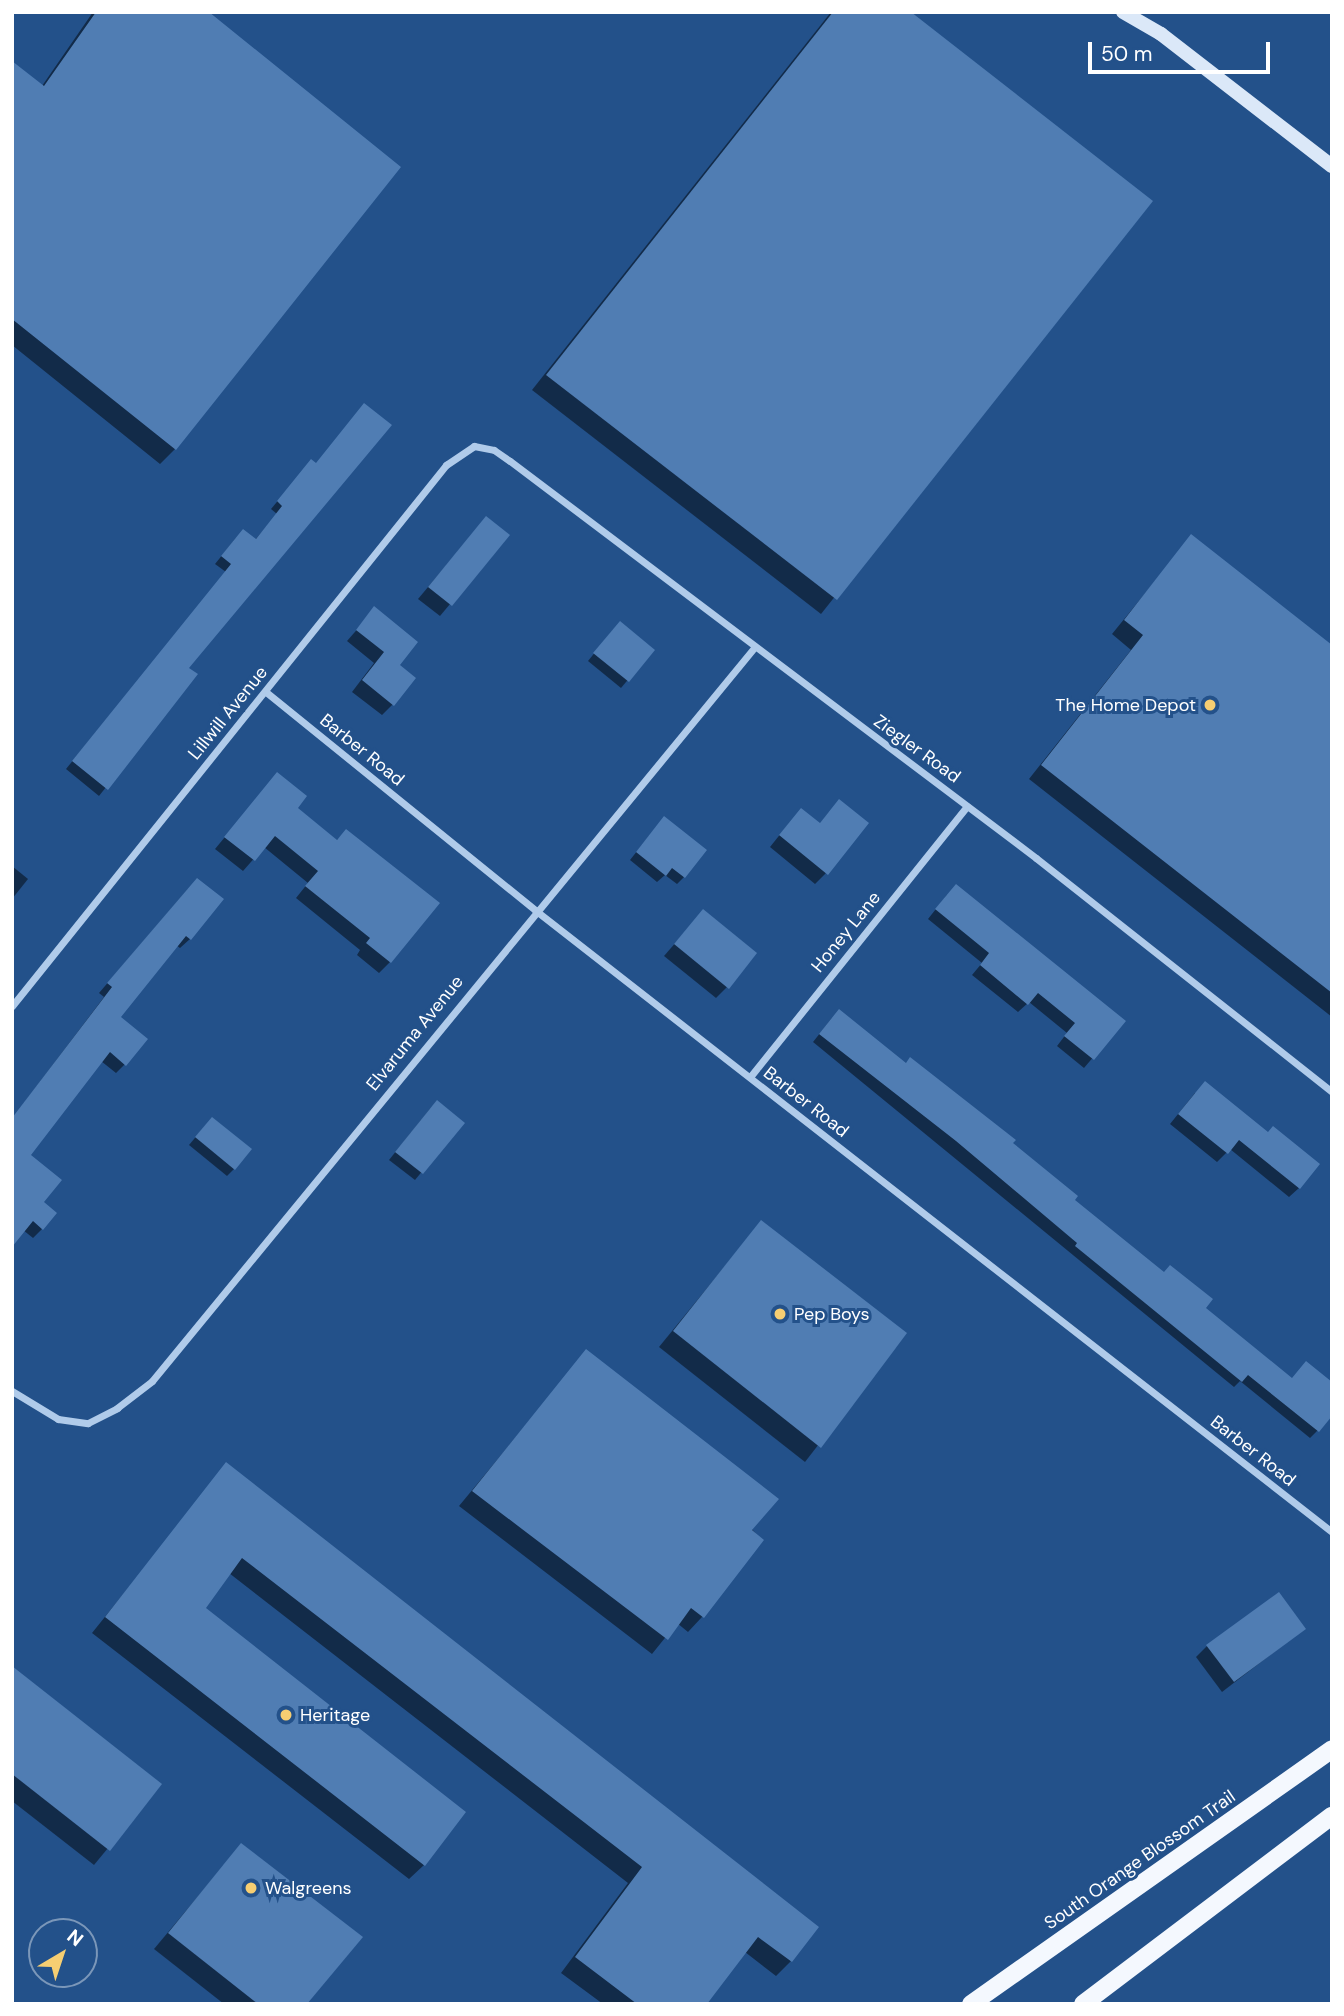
<!DOCTYPE html>
<style>
body{margin:0}
#map{position:relative;width:1344px;height:2016px;overflow:hidden;background:#23518a;font-family:"DM Sans",sans-serif}
div>[style]{position:absolute}
.shadow>*{inset:0;background:#0007}
.building>*{inset:0;background:#507db3}
.street>*{height:7px;margin:-3.5px;padding:0 3.5px;transform-origin:3.5px;border-radius:3.5px;background:#b0cbea}
.secondary>*{height:14px;margin:-7px;padding:0 7px;transform-origin:7px;border-radius:7px;background:#dbe8f8}
.primary>*{height:18px;margin:-9px;padding:0 9px;transform-origin:9px;border-radius:9px;background:#f4f8fe}
.dots>*{width:19px;height:19px;translate:-50% -50%;box-sizing:border-box;border:4px solid #23518a;border-radius:50%}
span{translate:-50% -50%;white-space:nowrap;text-align:center;line-height:1.15;-webkit-text-stroke:6px #23518a;paint-order:stroke}
.poi-label{font-size:18px;color:#fff}
.right{translate:-100% -50%;text-align:right}
.left{translate:0 -50%;text-align:left}
.street-label{font-size:18px;color:#fff}
.frame{position:absolute;inset:0;border:14px solid #fff;pointer-events:none}
.north{position:absolute;left:28px;top:1918px;width:70px;height:70px;box-sizing:border-box;background:#23518a;border:2px solid #7b97b9;border-radius:50%;rotate:39deg;font-size:19px;font-weight:700;line-height:28px;text-align:center;color:#fff}
.north::after{content:'';display:block;margin:auto;width:24px;height:32px;background:#f6ce72;clip-path:polygon(50% 0,100% 100%,50% 72%,0 100%)}
.scale{position:absolute;left:1088px;top:42px;width:182px;height:32px;box-sizing:border-box;border:4px solid #fff;border-top:0;padding-left:9px;font-size:21px;line-height:24px;white-space:nowrap;color:#fff;-webkit-text-stroke:5px #23518a;paint-order:stroke}
</style>
<div id="map">
<div class="shadow">
<div style="clip-path:polygon(93px 12px,206px 12px,175px 449px,160px 464px,12px 345px,12px 63px,42px 86px)"></div>
<div style="clip-path:polygon(831px 12px,908px 12px,1150px 201px,821px 614px,532px 390px)"></div>
<div style="clip-path:polygon(311px 461px,187px 668px,195px 675px,99px 796px,66px 769px,226px 572px,215px 564px,236px 538px,255px 540px,277px 514px,271px 509px)"></div>
<div style="clip-path:polygon(486px 518px,507px 536px,440px 616px,418px 599px)"></div>
<div style="clip-path:polygon(1191px 537px,1332px 647px,1332px 1017px,1029px 779px,1131px 650px,1112px 634px)"></div>
<div style="clip-path:polygon(375px 609px,397px 665px,393px 704px,382px 715px,352px 692px,374px 663px,347px 641px)"></div>
<div style="clip-path:polygon(613px 630px,653px 650px,621px 688px,588px 661px)"></div>
<div style="clip-path:polygon(277px 774px,295px 809px,336px 841px,346px 831px,390px 962px,379px 973px,357px 955px,360px 950px,296px 898px,308px 883px,264px 847px,243px 871px,215px 849px)"></div>
<div style="clip-path:polygon(829px 812px,826px 873px,815px 884px,770px 847px,790px 822px,819px 825px)"></div>
<div style="clip-path:polygon(657px 826px,684px 877px,677px 884px,665px 875px,657px 882px,630px 860px)"></div>
<div style="clip-path:polygon(12px 866px,28px 879px,12px 899px)"></div>
<div style="clip-path:polygon(188px 889px,190px 939px,180px 948px,176px 945px,118px 1017px,125px 1064px,116px 1073px,101px 1061px,29px 1156px,42px 1202px,42px 1229px,33px 1238px,23px 1230px,12px 1119px,104px 997px,99px 993px)"></div>
<div style="clip-path:polygon(947px 895px,1123px 1022px,1084px 1068px,1057px 1046px,1067px 1033px,1029px 1002px,1018px 1012px,972px 975px,982px 963px,928px 919px)"></div>
<div style="clip-path:polygon(703px 911px,727px 987px,716px 998px,664px 956px)"></div>
<div style="clip-path:polygon(832px 1018px,905px 1064px,1011px 1144px,1072px 1201px,1332px 1413px,1317px 1431px,1310px 1438px,1240px 1381px,1234px 1387px,813px 1042px)"></div>
<div style="clip-path:polygon(1195px 1093px,1299px 1188px,1289px 1197px,1230px 1149px,1217px 1162px,1170px 1124px)"></div>
<div style="clip-path:polygon(430px 1109px,462px 1123px,415px 1180px,389px 1160px)"></div>
<div style="clip-path:polygon(205px 1126px,234px 1169px,227px 1176px,189px 1145px)"></div>
<div style="clip-path:polygon(761px 1222px,905px 1333px,805px 1462px,659px 1347px)"></div>
<div style="clip-path:polygon(586px 1352px,762px 1540px,702px 1617px,688px 1632px,677px 1623px,652px 1654px,459px 1506px)"></div>
<div style="clip-path:polygon(227px 1465px,791px 1961px,776px 1976px,745px 1952px,705px 2004px,603px 2004px,561px 1973px,628px 1883px,229px 1573px,203px 1609px,424px 1865px,409px 1879px,92px 1633px)"></div>
<div style="clip-path:polygon(1304px 1629px,1222px 1692px,1196px 1657px,1207px 1646px)"></div>
<div style="clip-path:polygon(12px 1668px,160px 1785px,94px 1865px,12px 1801px)"></div>
<div style="clip-path:polygon(241px 1845px,304px 2004px,224px 2004px,154px 1949px)"></div>
</div>
<div class="building">
<div style="clip-path:polygon(96px 12px,209px 12px,401px 167px,176px 450px,12px 319px,12px 61px,44px 86px)"></div>
<div style="clip-path:polygon(833px 12px,911px 12px,1153px 201px,837px 600px,546px 375px)"></div>
<div style="clip-path:polygon(364px 403px,392px 425px,189px 668px,198px 674px,108px 790px,72px 761px,231px 564px,221px 556px,243px 529px,256px 539px,282px 506px,277px 501px,311px 459px,316px 463px)"></div>
<div style="clip-path:polygon(486px 516px,510px 535px,452px 606px,428px 587px)"></div>
<div style="clip-path:polygon(1191px 534px,1332px 645px,1332px 993px,1041px 765px,1143px 635px,1124px 620px)"></div>
<div style="clip-path:polygon(374px 606px,418px 642px,400px 665px,416px 678px,394px 706px,362px 680px,384px 652px,356px 630px)"></div>
<div style="clip-path:polygon(620px 621px,655px 650px,629px 682px,593px 653px)"></div>
<div style="clip-path:polygon(277px 772px,307px 796px,298px 808px,337px 840px,346px 829px,440px 903px,391px 963px,366px 943px,370px 938px,305px 886px,318px 871px,275px 836px,255px 861px,224px 837px)"></div>
<div style="clip-path:polygon(839px 799px,869px 823px,828px 875px,779px 835px,801px 808px,820px 823px)"></div>
<div style="clip-path:polygon(664px 816px,707px 850px,685px 878px,672px 868px,666px 876px,636px 852px)"></div>
<div style="clip-path:polygon(197px 878px,224px 899px,191px 940px,186px 936px,121px 1017px,148px 1039px,126px 1066px,110px 1052px,31px 1155px,62px 1180px,44px 1202px,57px 1213px,43px 1230px,33px 1221px,12px 1247px,12px 1118px,112px 987px,107px 983px)"></div>
<div style="clip-path:polygon(956px 884px,1126px 1021px,1094px 1060px,1064px 1036px,1075px 1023px,1038px 993px,1028px 1005px,980px 965px,989px 953px,935px 909px)"></div>
<div style="clip-path:polygon(703px 909px,757px 953px,729px 989px,674px 944px)"></div>
<div style="clip-path:polygon(839px 1009px,906px 1063px,910px 1057px,1016px 1140px,1013px 1143px,1078px 1196px,1075px 1200px,1164px 1272px,1170px 1265px,1213px 1299px,1206px 1308px,1292px 1378px,1306px 1361px,1332px 1382px,1332px 1416px,1319px 1432px,1248px 1375px,1242px 1382px,1075px 1246px,1077px 1243px,956px 1141px,819px 1034px)"></div>
<div style="clip-path:polygon(1205px 1081px,1268px 1132px,1273px 1126px,1320px 1164px,1300px 1189px,1239px 1140px,1228px 1154px,1178px 1114px)"></div>
<div style="clip-path:polygon(437px 1100px,465px 1123px,423px 1174px,395px 1152px)"></div>
<div style="clip-path:polygon(212px 1117px,252px 1149px,235px 1170px,195px 1137px)"></div>
<div style="clip-path:polygon(761px 1220px,907px 1333px,821px 1448px,673px 1331px)"></div>
<div style="clip-path:polygon(586px 1349px,779px 1499px,752px 1530px,764px 1540px,704px 1618px,691px 1608px,668px 1640px,472px 1491px)"></div>
<div style="clip-path:polygon(226px 1462px,819px 1927px,792px 1962px,758px 1937px,707px 2004px,637px 2004px,575px 1957px,642px 1867px,242px 1558px,206px 1608px,466px 1812px,425px 1866px,105px 1617px)"></div>
<div style="clip-path:polygon(1279px 1592px,1306px 1629px,1234px 1682px,1206px 1645px)"></div>
<div style="clip-path:polygon(12px 1666px,162px 1784px,110px 1851px,12px 1774px)"></div>
<div style="clip-path:polygon(241px 1843px,363px 1937px,307px 2004px,258px 2004px,168px 1933px)"></div>
</div>
<div class="street">
<div style="left:266px;top:692px;width:346px;rotate:39deg"></div>
<div style="left:535px;top:910px;width:1011px;rotate:37.97deg"></div>
<div style="left:12px;top:1006px;width:694px;rotate:-51.26deg"></div>
<div style="left:446px;top:465px;width:34px;rotate:-34deg"></div>
<div style="left:474px;top:446px;width:20px;rotate:11deg"></div>
<div style="left:494px;top:450px;width:19px;rotate:35deg"></div>
<div style="left:510px;top:461px;width:659px;rotate:37.04deg"></div>
<div style="left:1036px;top:858px;width:377px;rotate:38.3deg"></div>
<div style="left:750px;top:1077px;width:347px;rotate:-51.3deg"></div>
<div style="left:12px;top:1391px;width:54px;rotate:31.3deg"></div>
<div style="left:58px;top:1419px;width:30px;rotate:8deg"></div>
<div style="left:88px;top:1423px;width:33px;rotate:-27deg"></div>
<div style="left:117px;top:1408px;width:44px;rotate:-37.6deg"></div>
<div style="left:152px;top:1381px;width:947px;rotate:-50.61deg"></div>
</div>
<div class="secondary">
<div style="left:1123px;top:12px;width:44px;rotate:30.1deg"></div>
<div style="left:1161px;top:34px;width:216px;rotate:37.7deg"></div>
</div>
<div class="primary">
<div style="left:971px;top:2004px;width:442px;rotate:-35.2deg"></div>
<div style="left:1083px;top:2004px;width:312px;rotate:-37.1deg"></div>
</div>
<div class="dots">
<div style="left:1210px;top:705px;background:#f6ce72"></div>
<div style="left:780px;top:1314px;background:#f6ce72"></div>
<div style="left:286px;top:1715px;background:#f6ce72"></div>
<div style="left:251px;top:1888px;background:#f6ce72"></div>
</div>
<div class="poi-label">
<span class="right" style="left:1196px;top:705px">The Home Depot</span>
<span class="left" style="left:794px;top:1314px">Pep Boys</span>
<span class="left" style="left:300px;top:1715px">Heritage</span>
<span class="left" style="left:265px;top:1888px">Walgreens</span>
</div>
<div class="street-label">
<span style="left:228px;top:713px;rotate:-51deg">Lillwill Avenue</span>
<span style="left:917px;top:749px;rotate:36deg">Ziegler Road</span>
<span style="left:362px;top:750px;rotate:39deg">Barber Road</span>
<span style="left:846px;top:932px;rotate:-51deg">Honey Lane</span>
<span style="left:415px;top:1033px;rotate:-51deg">Elvaruma Avenue</span>
<span style="left:806px;top:1102px;rotate:38deg">Barber Road</span>
<span style="left:1253px;top:1451px;rotate:38deg">Barber Road</span>
<span style="left:1140px;top:1860px;rotate:-35deg">South Orange Blossom Trail</span>
</div>
<div class="frame"></div>
<div class="north">N</div>
<div class="scale">50 m</div>
</div>
